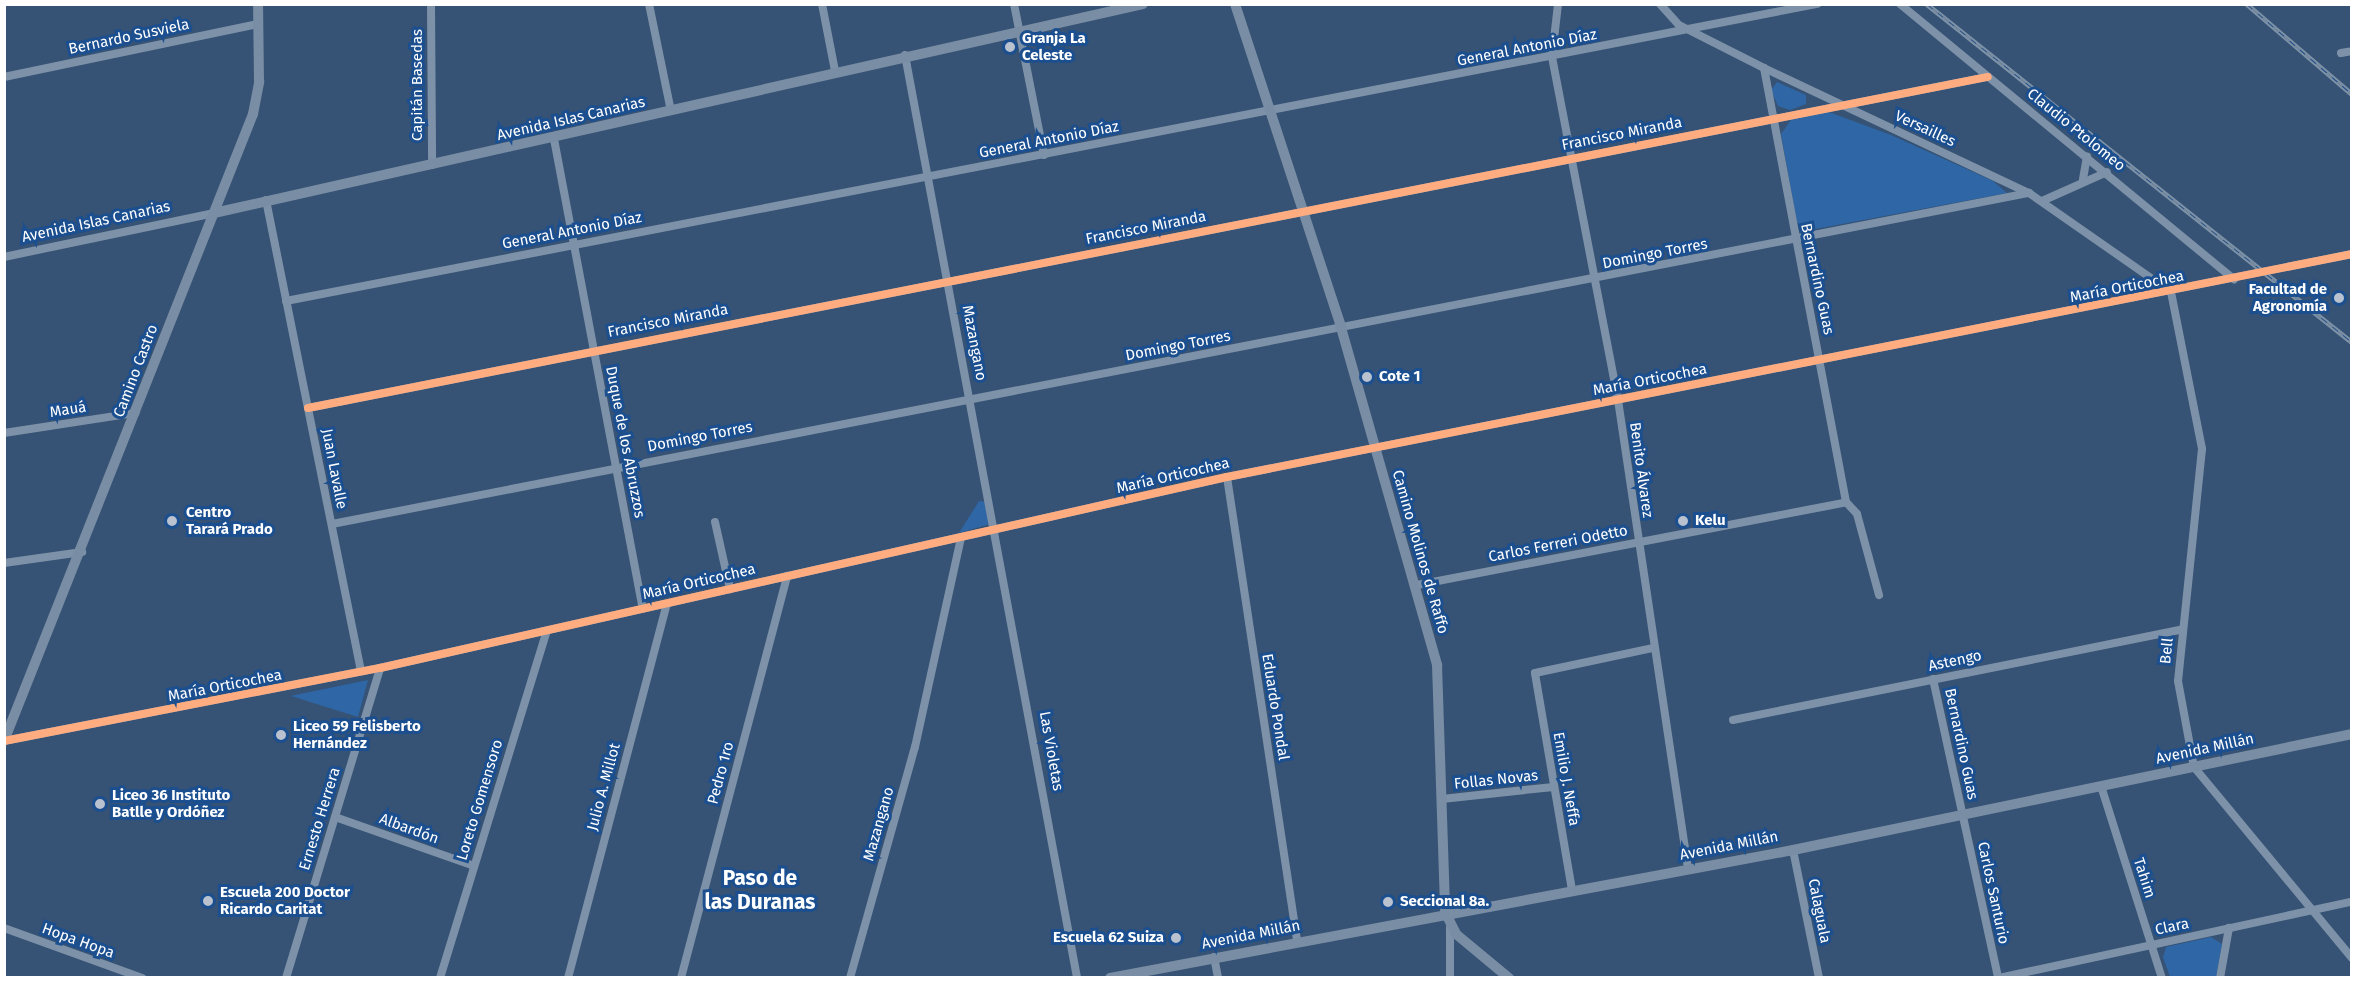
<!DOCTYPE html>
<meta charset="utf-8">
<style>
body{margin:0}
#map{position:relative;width:2356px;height:982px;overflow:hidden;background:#365274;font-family:"Fira Sans",sans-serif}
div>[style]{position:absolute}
.green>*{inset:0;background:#2f66a5}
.street>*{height:8px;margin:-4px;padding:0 4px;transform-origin:4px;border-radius:4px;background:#7d92a8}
.secondary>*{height:10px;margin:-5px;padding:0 5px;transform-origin:5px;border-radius:5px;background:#798da4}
.rail>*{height:4.5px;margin-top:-2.25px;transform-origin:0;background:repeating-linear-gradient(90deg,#1b4f8f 0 7px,#7e92a7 0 14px);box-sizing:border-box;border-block:2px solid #7e92a7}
.cycleway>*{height:8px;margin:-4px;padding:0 4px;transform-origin:4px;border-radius:4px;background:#ffac80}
.dots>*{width:16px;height:16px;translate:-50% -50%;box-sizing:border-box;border:3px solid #1b4f8f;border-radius:50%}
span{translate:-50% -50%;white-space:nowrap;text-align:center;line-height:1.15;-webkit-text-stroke:6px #1b4f8f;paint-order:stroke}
.street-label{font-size:15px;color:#fff}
.poi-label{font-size:15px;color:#fff;font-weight:700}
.left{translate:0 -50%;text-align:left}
.right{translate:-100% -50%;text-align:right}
.district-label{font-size:21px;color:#fff;font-weight:700}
.frame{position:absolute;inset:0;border:6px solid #fff;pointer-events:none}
</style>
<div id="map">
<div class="green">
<div style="clip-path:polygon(1777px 82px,1806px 95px,1806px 104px,1790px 110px,1778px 106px,1771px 90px)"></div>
<div style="clip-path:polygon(1829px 112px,1891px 135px,1993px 181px,2007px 193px,1805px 231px,1797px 222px,1781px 134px,1791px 120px)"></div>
<div style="clip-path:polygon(979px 501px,988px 502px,990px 524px,959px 533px)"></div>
<div style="clip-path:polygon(368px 680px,358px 717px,291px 696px,295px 695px)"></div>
<div style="clip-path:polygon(2211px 937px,2222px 944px,2216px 977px,2170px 977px,2163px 957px,2166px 947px)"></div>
</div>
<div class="street">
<div style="left:431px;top:4px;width:161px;rotate:89.6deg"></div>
<div style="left:649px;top:4px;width:109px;rotate:78.4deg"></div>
<div style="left:822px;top:4px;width:68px;rotate:79deg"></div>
<div style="left:1014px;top:4px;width:154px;rotate:78.8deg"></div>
<div style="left:1558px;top:4px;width:53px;rotate:96.5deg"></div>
<div style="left:1552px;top:57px;width:349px;rotate:79.1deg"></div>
<div style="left:1618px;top:400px;width:475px;rotate:81.5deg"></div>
<div style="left:1660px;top:4px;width:28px;rotate:48deg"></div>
<div style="left:1679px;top:25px;width:95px;rotate:26.8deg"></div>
<div style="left:1764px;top:68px;width:293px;rotate:25.3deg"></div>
<div style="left:2029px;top:193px;width:173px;rotate:34.9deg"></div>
<div style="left:2171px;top:292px;width:160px;rotate:78.8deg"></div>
<div style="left:2202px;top:449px;width:233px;rotate:95.9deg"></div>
<div style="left:2178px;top:681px;width:87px;rotate:79.5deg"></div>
<div style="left:2194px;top:767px;width:248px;rotate:50.4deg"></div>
<div style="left:1900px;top:4px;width:433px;rotate:39.5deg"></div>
<div style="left:2341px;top:53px;width:11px;rotate:-10deg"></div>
<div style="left:905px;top:55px;width:939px;rotate:79.44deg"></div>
<div style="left:1764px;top:68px;width:442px;rotate:79.3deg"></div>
<div style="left:1846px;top:502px;width:16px;rotate:47deg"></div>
<div style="left:1857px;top:514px;width:84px;rotate:74.8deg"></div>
<div style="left:4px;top:77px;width:259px;rotate:-11.8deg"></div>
<div style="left:554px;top:139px;width:478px;rotate:79.3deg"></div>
<div style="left:2083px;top:179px;width:23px;rotate:-80deg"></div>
<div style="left:266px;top:200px;width:480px;rotate:78.6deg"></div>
<div style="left:2042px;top:201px;width:71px;rotate:-24deg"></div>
<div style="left:4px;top:257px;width:215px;rotate:-11.8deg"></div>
<div style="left:286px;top:301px;width:1560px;rotate:-10.98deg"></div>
<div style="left:308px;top:408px;width:1712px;rotate:-11.15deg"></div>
<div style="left:4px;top:433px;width:133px;rotate:-8.7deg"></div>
<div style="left:1227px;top:477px;width:469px;rotate:81.4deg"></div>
<div style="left:715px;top:522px;width:69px;rotate:77.4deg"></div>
<div style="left:332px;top:524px;width:1729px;rotate:-11.04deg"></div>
<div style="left:4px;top:563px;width:79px;rotate:-8deg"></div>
<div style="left:1417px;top:585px;width:437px;rotate:-10.9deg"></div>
<div style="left:1933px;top:679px;width:306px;rotate:77.7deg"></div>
<div style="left:1733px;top:720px;width:459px;rotate:-11.4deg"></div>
<div style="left:4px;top:741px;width:383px;rotate:-11deg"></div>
<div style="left:380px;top:668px;width:868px;rotate:-12.71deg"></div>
<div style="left:1227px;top:477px;width:1147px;rotate:-11.21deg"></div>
<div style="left:2101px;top:786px;width:201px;rotate:72.4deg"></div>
<div style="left:1442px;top:799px;width:112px;rotate:-6.2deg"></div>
<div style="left:335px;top:817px;width:147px;rotate:19.4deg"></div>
<div style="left:1793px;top:850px;width:131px;rotate:78.5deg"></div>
<div style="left:1572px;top:890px;width:220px;rotate:-99.7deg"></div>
<div style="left:1535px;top:673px;width:121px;rotate:-12deg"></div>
<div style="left:4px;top:928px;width:147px;rotate:19.9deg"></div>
<div style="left:1214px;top:957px;width:21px;rotate:79deg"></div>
<div style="left:286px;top:978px;width:324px;rotate:-73.1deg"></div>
<div style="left:440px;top:978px;width:363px;rotate:-72.9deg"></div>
<div style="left:568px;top:978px;width:387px;rotate:-75.2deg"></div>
<div style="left:681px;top:978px;width:416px;rotate:-75.2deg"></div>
<div style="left:850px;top:978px;width:240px;rotate:-74.3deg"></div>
<div style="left:915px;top:747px;width:215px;rotate:-77.6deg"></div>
<div style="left:1450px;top:978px;width:51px;rotate:-90deg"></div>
<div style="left:1999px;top:978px;width:361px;rotate:-12.2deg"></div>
<div style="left:2220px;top:978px;width:51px;rotate:-79.8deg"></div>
</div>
<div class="secondary">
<div style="left:1235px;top:4px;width:337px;rotate:71.8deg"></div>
<div style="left:1340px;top:324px;width:355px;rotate:74.1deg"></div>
<div style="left:1437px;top:665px;width:247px;rotate:88.1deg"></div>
<div style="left:1445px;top:912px;width:25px;rotate:63deg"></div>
<div style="left:1456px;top:934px;width:69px;rotate:39.7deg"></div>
<div style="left:214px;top:213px;width:952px;rotate:-12.68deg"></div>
<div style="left:4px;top:741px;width:675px;rotate:-68.34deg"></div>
<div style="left:253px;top:114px;width:33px;rotate:-79deg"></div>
<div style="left:259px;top:82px;width:78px;rotate:-90.7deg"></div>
<div style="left:1110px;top:978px;width:695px;rotate:-10.61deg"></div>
<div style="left:1793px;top:850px;width:571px;rotate:-11.72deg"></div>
</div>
<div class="rail">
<div style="left:1927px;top:4px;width:543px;rotate:38.5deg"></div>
<div style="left:2247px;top:4px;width:138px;rotate:40.6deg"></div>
</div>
<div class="cycleway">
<div style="left:308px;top:408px;width:1712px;rotate:-11.15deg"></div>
<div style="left:4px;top:741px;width:383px;rotate:-11deg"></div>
<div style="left:380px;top:668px;width:868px;rotate:-12.71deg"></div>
<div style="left:1227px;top:477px;width:1147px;rotate:-11.21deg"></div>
</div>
<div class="dots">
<div style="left:1010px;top:47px;background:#b9c2ce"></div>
<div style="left:2339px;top:298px;background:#b9c2ce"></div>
<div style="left:1367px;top:377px;background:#b9c2ce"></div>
<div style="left:172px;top:521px;background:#b9c2ce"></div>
<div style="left:1683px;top:521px;background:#b9c2ce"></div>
<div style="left:281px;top:735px;background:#b9c2ce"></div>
<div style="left:100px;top:804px;background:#b9c2ce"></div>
<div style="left:208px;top:901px;background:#b9c2ce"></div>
<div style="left:1388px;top:902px;background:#b9c2ce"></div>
<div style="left:1176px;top:938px;background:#b9c2ce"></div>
</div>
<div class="street-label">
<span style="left:129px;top:37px;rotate:-12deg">Bernardo Susviela</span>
<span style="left:1527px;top:48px;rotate:-11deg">General Antonio Díaz</span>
<span style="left:418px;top:85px;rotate:-90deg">Capitán Basedas</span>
<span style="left:571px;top:119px;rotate:-13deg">Avenida Islas Canarias</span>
<span style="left:1925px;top:129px;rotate:25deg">Versailles</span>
<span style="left:2076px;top:130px;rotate:39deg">Claudio Ptolomeo</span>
<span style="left:1622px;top:134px;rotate:-11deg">Francisco Miranda</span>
<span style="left:1049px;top:140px;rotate:-11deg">General Antonio Díaz</span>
<span style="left:96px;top:222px;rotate:-12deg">Avenida Islas Canarias</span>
<span style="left:1146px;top:228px;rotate:-11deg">Francisco Miranda</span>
<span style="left:572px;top:231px;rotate:-11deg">General Antonio Díaz</span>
<span style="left:1655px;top:254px;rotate:-11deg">Domingo Torres</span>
<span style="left:1817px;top:279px;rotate:78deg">Bernardino Guas</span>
<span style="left:2127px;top:287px;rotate:-11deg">María Orticochea</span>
<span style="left:668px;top:321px;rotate:-11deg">Francisco Miranda</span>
<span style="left:974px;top:343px;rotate:79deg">Mazangano</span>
<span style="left:1178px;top:346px;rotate:-11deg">Domingo Torres</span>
<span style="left:136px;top:371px;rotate:-69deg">Camino Castro</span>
<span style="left:1650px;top:380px;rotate:-11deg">María Orticochea</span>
<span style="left:68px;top:410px;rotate:-9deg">Mauá</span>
<span style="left:700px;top:437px;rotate:-11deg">Domingo Torres</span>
<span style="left:625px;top:442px;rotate:79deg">Duque de los Abruzzos</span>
<span style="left:334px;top:469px;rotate:79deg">Juan Lavalle</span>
<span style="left:1641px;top:470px;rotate:82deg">Benito Álvarez</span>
<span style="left:1173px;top:476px;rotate:-13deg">María Orticochea</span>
<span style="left:1558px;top:544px;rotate:-11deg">Carlos Ferreri Odetto</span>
<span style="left:1420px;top:552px;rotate:74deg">Camino Molinos de Raffo</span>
<span style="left:699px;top:582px;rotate:-13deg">María Orticochea</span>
<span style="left:2167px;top:651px;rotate:-84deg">Bell</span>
<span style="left:1955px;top:661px;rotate:-12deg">Astengo</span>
<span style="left:225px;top:686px;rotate:-11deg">María Orticochea</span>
<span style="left:1275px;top:707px;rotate:81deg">Eduardo Pondal</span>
<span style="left:1961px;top:744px;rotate:78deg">Bernardino Guas</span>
<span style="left:2205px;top:749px;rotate:-12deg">Avenida Millán</span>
<span style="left:1051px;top:751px;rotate:80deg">Las Violetas</span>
<span style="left:721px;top:773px;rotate:-75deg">Pedro 1ro</span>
<span style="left:1566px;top:779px;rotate:80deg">Emilio J. Neffa</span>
<span style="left:1496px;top:780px;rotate:-6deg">Follas Novas</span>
<span style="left:604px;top:787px;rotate:-75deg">Julio A. Millot</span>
<span style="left:480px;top:800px;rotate:-73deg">Loreto Gomensoro</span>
<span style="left:320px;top:819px;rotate:-73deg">Ernesto Herrera</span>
<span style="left:879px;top:824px;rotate:-74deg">Mazangano</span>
<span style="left:409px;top:829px;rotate:20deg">Albardón</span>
<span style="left:1729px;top:846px;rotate:-11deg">Avenida Millán</span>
<span style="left:2144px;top:878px;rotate:72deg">Tahim</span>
<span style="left:1993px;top:893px;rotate:78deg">Carlos Santurio</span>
<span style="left:1819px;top:911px;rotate:79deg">Calaguala</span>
<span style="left:2172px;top:927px;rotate:-12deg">Clara</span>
<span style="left:1251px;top:935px;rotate:-11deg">Avenida Millán</span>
<span style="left:78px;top:941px;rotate:20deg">Hopa Hopa</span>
</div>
<div class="poi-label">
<span class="left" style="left:1022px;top:47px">Granja La<br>Celeste</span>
<span class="right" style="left:2327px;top:298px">Facultad de<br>Agronomía</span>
<span class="left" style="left:1379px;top:377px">Cote 1</span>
<span class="left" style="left:186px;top:521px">Centro<br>Tarará Prado</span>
<span class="left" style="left:1695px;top:521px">Kelu</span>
<span class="left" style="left:293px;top:735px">Liceo 59 Felisberto<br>Hernández</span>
<span class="left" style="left:112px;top:804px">Liceo 36 Instituto<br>Batlle y Ordóñez</span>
<span class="left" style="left:220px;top:901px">Escuela 200 Doctor<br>Ricardo Caritat</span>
<span class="left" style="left:1400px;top:902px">Seccional 8a.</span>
<span class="right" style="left:1164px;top:938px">Escuela 62 Suiza</span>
</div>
<div class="district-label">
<span style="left:760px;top:890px">Paso de<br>las Duranas</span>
</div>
<div class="frame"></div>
</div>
